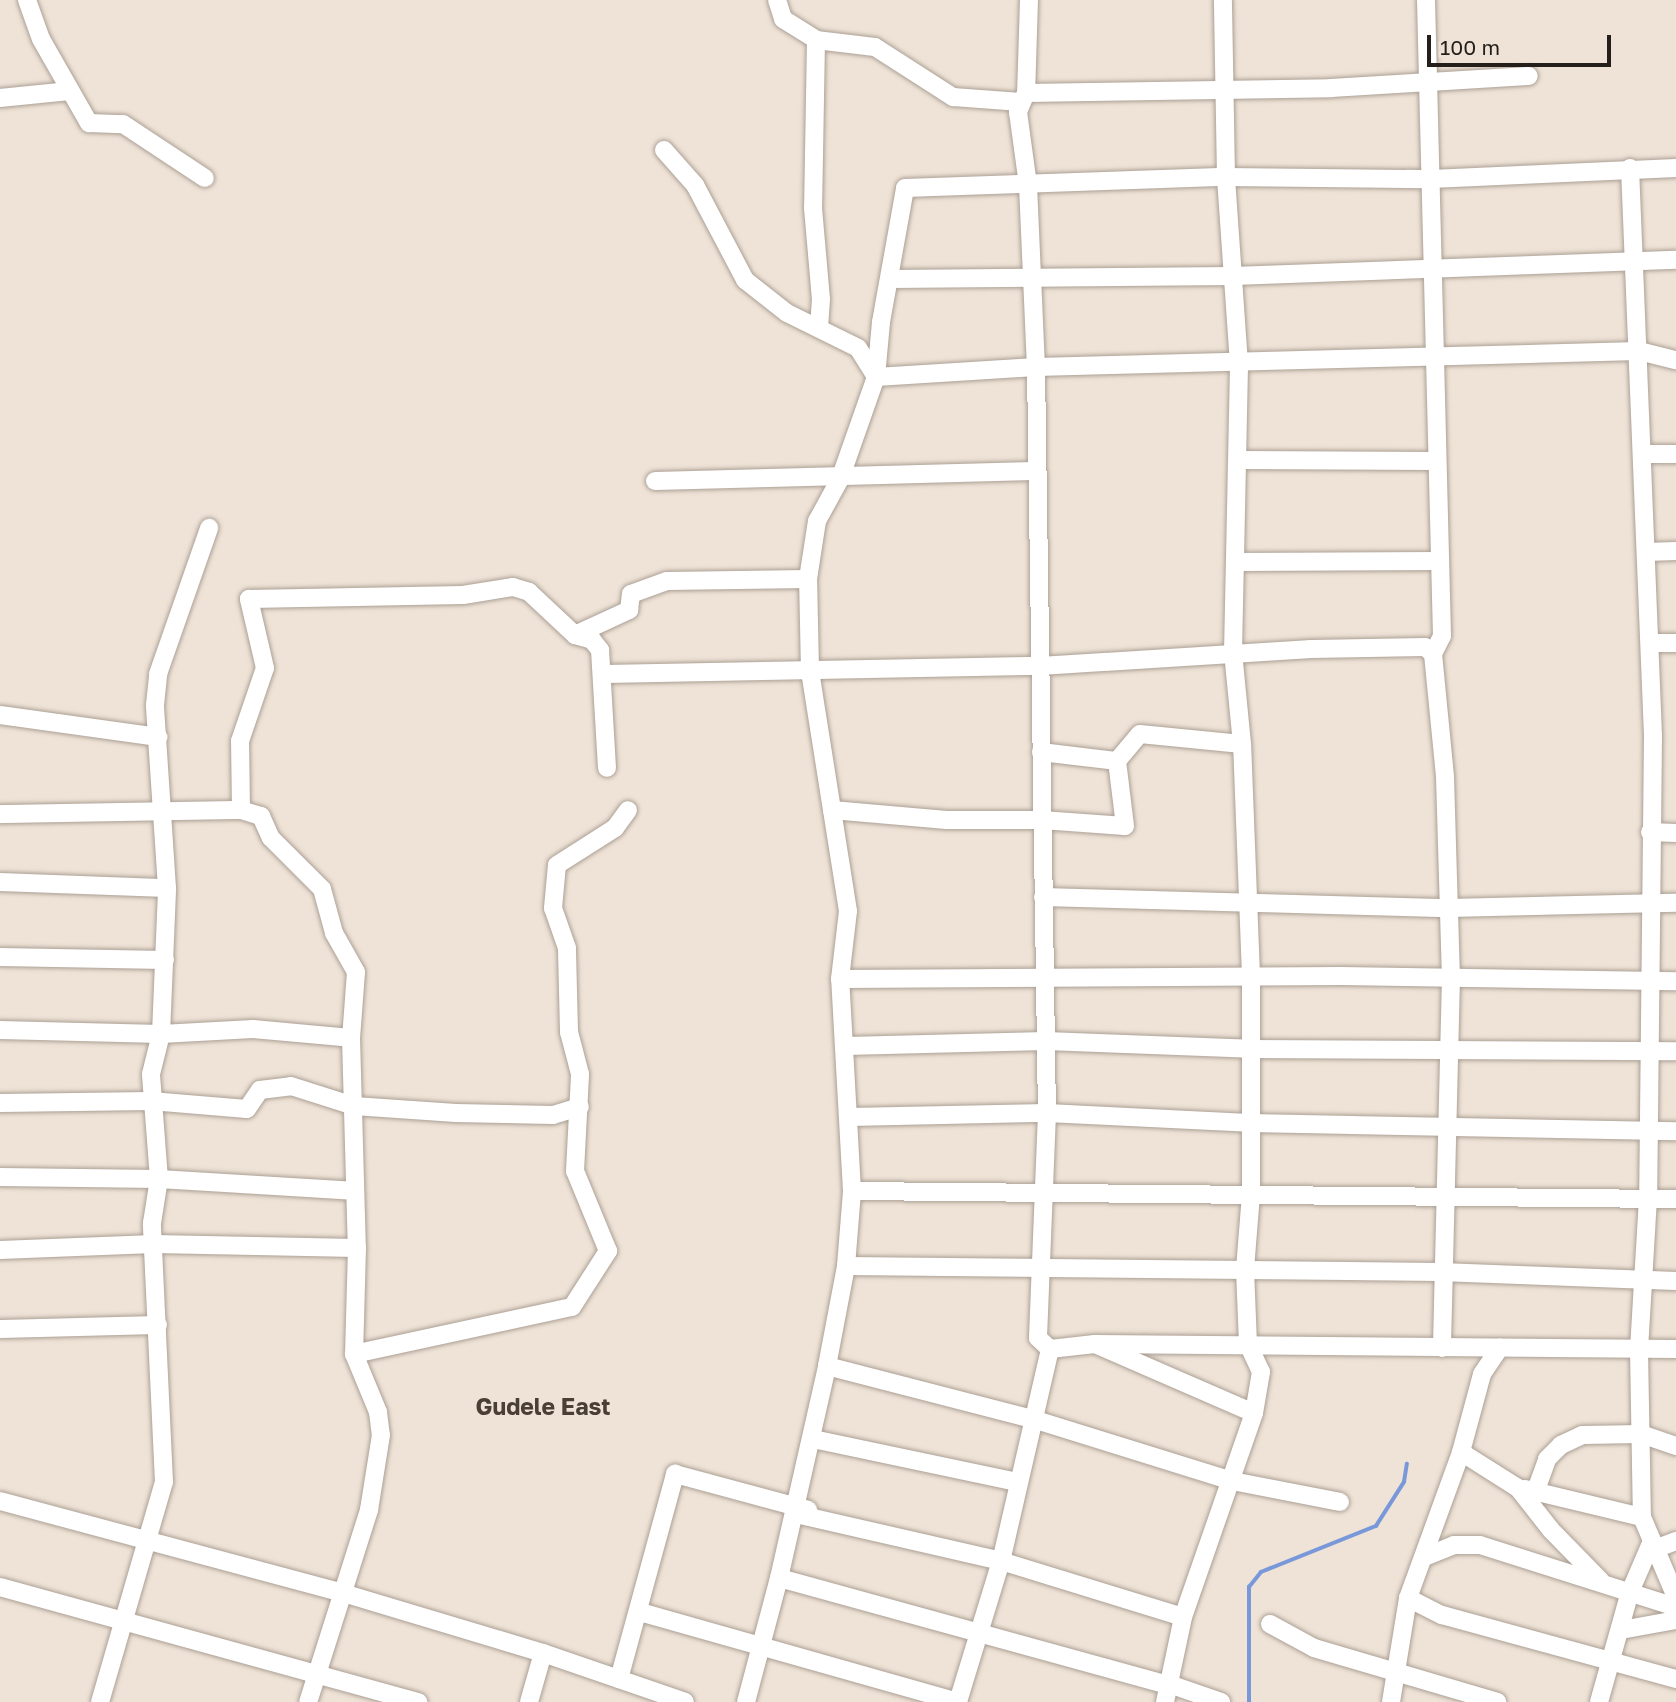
<!DOCTYPE html>
<style>
body{margin:0}
#map{position:relative;width:1676px;height:1702px;overflow:hidden;background:#efe3d7;font-family:"Golos Text",sans-serif}
div>[style]{position:absolute}
.stream>*{height:3.5px;margin:-1.75px;padding:0 1.75px;transform-origin:1.75px;border-radius:1.75px;background:#7898d9}
.roads{filter:drop-shadow(0 0 2px #aca095) drop-shadow(0 0 2px #aca095)}
.minor>*{height:18px;margin:-9px;padding:0 9px;transform-origin:9px;border-radius:9px;background:#fff}
span{translate:-50% -50%;white-space:nowrap;text-align:center;line-height:1.15;-webkit-text-stroke:7px #efe3d7;paint-order:stroke}
.neighbourhood-label{font-size:23px;color:#493f35;font-weight:700}
.scale{position:absolute;left:1427px;top:35px;width:184px;height:32px;box-sizing:border-box;border:4px solid #241f1b;border-top:0;padding-left:9px;font-size:21px;line-height:24px;white-space:nowrap;color:#241f1b;-webkit-text-stroke:5px #efe3d7;paint-order:stroke}
</style>
<div id="map">
<div class="stream">
<div style="left:1249px;top:1702px;width:115px;rotate:-90deg"></div>
<div style="left:1249px;top:1587px;width:19px;rotate:-51deg"></div>
<div style="left:1261px;top:1572px;width:124px;rotate:-21.8deg"></div>
<div style="left:1376px;top:1526px;width:52px;rotate:-57.5deg"></div>
<div style="left:1404px;top:1482px;width:18px;rotate:-81deg"></div>
</div>
<div class="roads">
<div class="minor">
<div style="left:27px;top:0;width:41px;rotate:70.3deg"></div>
<div style="left:41px;top:39px;width:97px;rotate:60.3deg"></div>
<div style="left:89px;top:123px;width:34px;rotate:2deg"></div>
<div style="left:123px;top:124px;width:98px;rotate:33.4deg"></div>
<div style="left:777px;top:0;width:20px;rotate:72deg"></div>
<div style="left:783px;top:19px;width:39px;rotate:32deg"></div>
<div style="left:816px;top:40px;width:59px;rotate:6.8deg"></div>
<div style="left:875px;top:47px;width:93px;rotate:32.7deg"></div>
<div style="left:953px;top:97px;width:68px;rotate:4.2deg"></div>
<div style="left:1029px;top:0;width:93px;rotate:91.8deg"></div>
<div style="left:1026px;top:93px;width:21px;rotate:113deg"></div>
<div style="left:1018px;top:112px;width:74px;rotate:82.2deg"></div>
<div style="left:1028px;top:185px;width:182px;rotate:87.5deg"></div>
<div style="left:1036px;top:367px;width:746px;rotate:89.16deg"></div>
<div style="left:1047px;top:1113px;width:202px;rotate:2.8deg"></div>
<div style="left:1249px;top:1123px;width:427px;rotate:1.1deg"></div>
<div style="left:1426px;top:0;width:636px;rotate:88.56deg"></div>
<div style="left:1442px;top:636px;width:20px;rotate:117deg"></div>
<div style="left:816px;top:40px;width:168px;rotate:91deg"></div>
<div style="left:813px;top:208px;width:91px;rotate:85deg"></div>
<div style="left:821px;top:299px;width:28px;rotate:94deg"></div>
<div style="left:1026px;top:93px;width:305px;rotate:-0.9deg"></div>
<div style="left:1331px;top:88px;width:198px;rotate:-3.5deg"></div>
<div style="left:0;top:98px;width:70px;rotate:-5.7deg"></div>
<div style="left:664px;top:150px;width:47px;rotate:48.5deg"></div>
<div style="left:695px;top:185px;width:107px;rotate:62.2deg"></div>
<div style="left:745px;top:280px;width:53px;rotate:38.2deg"></div>
<div style="left:787px;top:313px;width:79px;rotate:26.2deg"></div>
<div style="left:858px;top:348px;width:34px;rotate:58deg"></div>
<div style="left:876px;top:377px;width:160px;rotate:-3.6deg"></div>
<div style="left:1036px;top:367px;width:603px;rotate:-1.52deg"></div>
<div style="left:1639px;top:351px;width:38px;rotate:14deg"></div>
<div style="left:1630px;top:168px;width:568px;rotate:87.68deg"></div>
<div style="left:1653px;top:736px;width:462px;rotate:90.6deg"></div>
<div style="left:1648px;top:1198px;width:152px;rotate:93.4deg"></div>
<div style="left:1639px;top:1350px;width:167px;rotate:89deg"></div>
<div style="left:1642px;top:1517px;width:87px;rotate:67deg"></div>
<div style="left:890px;top:279px;width:343px;rotate:-0.5deg"></div>
<div style="left:1233px;top:276px;width:443px;rotate:-2.1deg"></div>
<div style="left:1644px;top:454px;width:32px"></div>
<div style="left:1240px;top:460px;width:196px;rotate:0.3deg"></div>
<div style="left:655px;top:481px;width:379px;rotate:-1.5deg"></div>
<div style="left:1646px;top:552px;width:30px;rotate:-2deg"></div>
<div style="left:1237px;top:562px;width:200px;rotate:-0.3deg"></div>
<div style="left:575px;top:635px;width:60px;rotate:-24.8deg"></div>
<div style="left:629px;top:610px;width:16px;rotate:-83deg"></div>
<div style="left:631px;top:594px;width:38px;rotate:-20deg"></div>
<div style="left:667px;top:581px;width:141px;rotate:-0.8deg"></div>
<div style="left:1650px;top:643px;width:26px"></div>
<div style="left:605px;top:674px;width:435px;rotate:-1.1deg"></div>
<div style="left:1040px;top:666px;width:272px;rotate:-3.6deg"></div>
<div style="left:1311px;top:649px;width:114px;rotate:-1deg"></div>
<div style="left:1425px;top:647px;width:11px;rotate:41deg"></div>
<div style="left:1433px;top:654px;width:124px;rotate:84.4deg"></div>
<div style="left:1445px;top:777px;width:200px;rotate:88.3deg"></div>
<div style="left:1451px;top:977px;width:371px;rotate:91.4deg"></div>
<div style="left:0;top:715px;width:160px;rotate:7.9deg"></div>
<div style="left:1041px;top:752px;width:77px;rotate:6.8deg"></div>
<div style="left:1117px;top:761px;width:35px;rotate:-50deg"></div>
<div style="left:1140px;top:734px;width:102px;rotate:5.6deg"></div>
<div style="left:241px;top:810px;width:21px;rotate:17deg"></div>
<div style="left:261px;top:816px;width:24px;rotate:66deg"></div>
<div style="left:271px;top:838px;width:72px;rotate:45deg"></div>
<div style="left:322px;top:889px;width:46px;rotate:74.7deg"></div>
<div style="left:334px;top:933px;width:45px;rotate:60.6deg"></div>
<div style="left:356px;top:972px;width:66px;rotate:94.3deg"></div>
<div style="left:351px;top:1038px;width:210px;rotate:88.4deg"></div>
<div style="left:357px;top:1248px;width:106px;rotate:91.6deg"></div>
<div style="left:354px;top:1354px;width:63px;rotate:67.5deg"></div>
<div style="left:378px;top:1412px;width:23px;rotate:83deg"></div>
<div style="left:381px;top:1435px;width:76px;rotate:99.1deg"></div>
<div style="left:369px;top:1510px;width:201px;rotate:107.6deg"></div>
<div style="left:832px;top:810px;width:115px;rotate:5deg"></div>
<div style="left:947px;top:820px;width:95px"></div>
<div style="left:1042px;top:820px;width:83px;rotate:4.1deg"></div>
<div style="left:1125px;top:826px;width:65px;rotate:-97deg"></div>
<div style="left:0;top:814px;width:241px;rotate:-1deg"></div>
<div style="left:241px;top:810px;width:69px;rotate:-90.8deg"></div>
<div style="left:240px;top:741px;width:77px;rotate:-71.1deg"></div>
<div style="left:265px;top:668px;width:71px;rotate:-103.1deg"></div>
<div style="left:249px;top:599px;width:214px;rotate:-1.1deg"></div>
<div style="left:463px;top:595px;width:51px;rotate:-9.1deg"></div>
<div style="left:513px;top:587px;width:17px;rotate:17deg"></div>
<div style="left:529px;top:592px;width:63px;rotate:43.1deg"></div>
<div style="left:575px;top:635px;width:18px;rotate:16deg"></div>
<div style="left:592px;top:640px;width:13px;rotate:51deg"></div>
<div style="left:600px;top:650px;width:118px;rotate:86.6deg"></div>
<div style="left:1650px;top:832px;width:26px;rotate:2deg"></div>
<div style="left:0;top:882px;width:167px;rotate:2.1deg"></div>
<div style="left:1043px;top:897px;width:405px;rotate:1.6deg"></div>
<div style="left:1448px;top:908px;width:228px;rotate:-1.3deg"></div>
<div style="left:0;top:957px;width:165px;rotate:1deg"></div>
<div style="left:840px;top:979px;width:501px;rotate:-0.34deg"></div>
<div style="left:1341px;top:976px;width:335px;rotate:0.9deg"></div>
<div style="left:0;top:1030px;width:161px;rotate:1.4deg"></div>
<div style="left:161px;top:1034px;width:92px;rotate:-3.1deg"></div>
<div style="left:253px;top:1029px;width:98px;rotate:5.2deg"></div>
<div style="left:846px;top:1046px;width:200px;rotate:-1.4deg"></div>
<div style="left:1046px;top:1041px;width:204px;rotate:2.2deg"></div>
<div style="left:1250px;top:1049px;width:426px;rotate:0.3deg"></div>
<div style="left:0;top:1103px;width:151px;rotate:-0.8deg"></div>
<div style="left:151px;top:1101px;width:96px;rotate:4.8deg"></div>
<div style="left:247px;top:1109px;width:23px;rotate:-56deg"></div>
<div style="left:260px;top:1090px;width:31px;rotate:-7deg"></div>
<div style="left:291px;top:1086px;width:66px;rotate:17.6deg"></div>
<div style="left:354px;top:1106px;width:102px;rotate:3.9deg"></div>
<div style="left:456px;top:1113px;width:97px;rotate:1.2deg"></div>
<div style="left:553px;top:1115px;width:28px;rotate:-17deg"></div>
<div style="left:850px;top:1117px;width:197px;rotate:-1.2deg"></div>
<div style="left:1047px;top:1113px;width:225px;rotate:92.3deg"></div>
<div style="left:1038px;top:1338px;width:16px;rotate:43deg"></div>
<div style="left:1050px;top:1349px;width:218px;rotate:103deg"></div>
<div style="left:1001px;top:1561px;width:147px;rotate:107deg"></div>
<div style="left:0;top:1177px;width:159px;rotate:0.7deg"></div>
<div style="left:159px;top:1179px;width:194px;rotate:3.5deg"></div>
<div style="left:852px;top:1191px;width:824px;rotate:0.56deg"></div>
<div style="left:0;top:1250px;width:154px;rotate:-2.2deg"></div>
<div style="left:154px;top:1244px;width:203px;rotate:1.1deg"></div>
<div style="left:846px;top:1266px;width:595px;rotate:0.58deg"></div>
<div style="left:1441px;top:1272px;width:235px;rotate:2.2deg"></div>
<div style="left:0;top:1329px;width:158px;rotate:-1.5deg"></div>
<div style="left:1095px;top:1344px;width:581px;rotate:0.49deg"></div>
<div style="left:1050px;top:1349px;width:45px;rotate:-6.3deg"></div>
<div style="left:1095px;top:1344px;width:173px;rotate:23.5deg"></div>
<div style="left:354px;top:1354px;width:223px;rotate:-12.2deg"></div>
<div style="left:572px;top:1307px;width:67px;rotate:-57.3deg"></div>
<div style="left:608px;top:1251px;width:87px;rotate:-112.4deg"></div>
<div style="left:575px;top:1171px;width:97px;rotate:-87deg"></div>
<div style="left:580px;top:1074px;width:43px;rotate:-104.7deg"></div>
<div style="left:569px;top:1032px;width:84px;rotate:-91.4deg"></div>
<div style="left:567px;top:948px;width:42px;rotate:-109.3deg"></div>
<div style="left:553px;top:908px;width:43px;rotate:-84.7deg"></div>
<div style="left:557px;top:865px;width:69px;rotate:-32.5deg"></div>
<div style="left:615px;top:828px;width:22px;rotate:-54deg"></div>
<div style="left:827px;top:1366px;width:216px;rotate:14.5deg"></div>
<div style="left:1036px;top:1420px;width:205px;rotate:17.3deg"></div>
<div style="left:1232px;top:1481px;width:110px;rotate:11deg"></div>
<div style="left:813px;top:1439px;width:208px;rotate:11.9deg"></div>
<div style="left:1461px;top:1452px;width:67px;rotate:32.3deg"></div>
<div style="left:1518px;top:1488px;width:53px;rotate:51.8deg"></div>
<div style="left:1551px;top:1530px;width:71px;rotate:45.6deg"></div>
<div style="left:1525px;top:1489px;width:120px;rotate:13.5deg"></div>
<div style="left:1536px;top:1490px;width:33px;rotate:-70deg"></div>
<div style="left:1547px;top:1459px;width:20px;rotate:-45deg"></div>
<div style="left:1561px;top:1445px;width:23px;rotate:-25deg"></div>
<div style="left:1582px;top:1435px;width:59px;rotate:-1deg"></div>
<div style="left:1641px;top:1434px;width:37px;rotate:19deg"></div>
<div style="left:0;top:1501px;width:355px;rotate:15deg"></div>
<div style="left:343px;top:1593px;width:209px;rotate:16.7deg"></div>
<div style="left:543px;top:1653px;width:150px;rotate:19deg"></div>
<div style="left:796px;top:1514px;width:210px;rotate:12.9deg"></div>
<div style="left:1001px;top:1561px;width:190px;rotate:17.1deg"></div>
<div style="left:1655px;top:1549px;width:22px;rotate:-21deg"></div>
<div style="left:1427px;top:1556px;width:29px;rotate:-22deg"></div>
<div style="left:1454px;top:1545px;width:26px"></div>
<div style="left:1480px;top:1545px;width:206px;rotate:17.6deg"></div>
<div style="left:0;top:1587px;width:434px;rotate:15.4deg"></div>
<div style="left:1408px;top:1598px;width:38px;rotate:27deg"></div>
<div style="left:1442px;top:1615px;width:243px;rotate:15.3deg"></div>
<div style="left:640px;top:1612px;width:331px;rotate:15.8deg"></div>
<div style="left:1270px;top:1624px;width:50px;rotate:28.6deg"></div>
<div style="left:1314px;top:1648px;width:191px;rotate:16.4deg"></div>
<div style="left:1621px;top:1630px;width:56px;rotate:-10.3deg"></div>
<div style="left:619px;top:1679px;width:213px;rotate:-74.7deg"></div>
<div style="left:675px;top:1474px;width:138px;rotate:15.1deg"></div>
<div style="left:1168px;top:1685px;width:403px;rotate:-164.6deg"></div>
<div style="left:779px;top:1578px;width:217px;rotate:-77.2deg"></div>
<div style="left:827px;top:1366px;width:102px;rotate:-79.2deg"></div>
<div style="left:846px;top:1266px;width:75px;rotate:-85.4deg"></div>
<div style="left:852px;top:1191px;width:212px;rotate:-93.2deg"></div>
<div style="left:840px;top:979px;width:68px;rotate:-83.3deg"></div>
<div style="left:848px;top:911px;width:243px;rotate:-99deg"></div>
<div style="left:810px;top:671px;width:92px;rotate:-91.2deg"></div>
<div style="left:808px;top:579px;width:59px;rotate:-81.2deg"></div>
<div style="left:817px;top:521px;width:48px;rotate:-61.3deg"></div>
<div style="left:840px;top:479px;width:108px;rotate:-70.6deg"></div>
<div style="left:876px;top:377px;width:55px;rotate:-84.8deg"></div>
<div style="left:881px;top:322px;width:136px;rotate:-79.8deg"></div>
<div style="left:905px;top:188px;width:321px;rotate:-2deg"></div>
<div style="left:1226px;top:177px;width:205px;rotate:0.6deg"></div>
<div style="left:1431px;top:179px;width:245px;rotate:-2.6deg"></div>
<div style="left:1172px;top:1685px;width:52px;rotate:19.1deg"></div>
<div style="left:100px;top:1702px;width:229px;rotate:-73.8deg"></div>
<div style="left:164px;top:1482px;width:259px;rotate:-92.7deg"></div>
<div style="left:152px;top:1223px;width:45px;rotate:-81deg"></div>
<div style="left:159px;top:1179px;width:105px;rotate:-94.4deg"></div>
<div style="left:151px;top:1074px;width:41px;rotate:-76deg"></div>
<div style="left:161px;top:1034px;width:146px;rotate:-87.6deg"></div>
<div style="left:167px;top:888px;width:183px;rotate:-93.8deg"></div>
<div style="left:155px;top:705px;width:31px;rotate:-84deg"></div>
<div style="left:158px;top:674px;width:155px;rotate:-70.7deg"></div>
<div style="left:529px;top:1702px;width:51px;rotate:-74.1deg"></div>
<div style="left:746px;top:1702px;width:128px;rotate:-75.1deg"></div>
<div style="left:1165px;top:1702px;width:87px;rotate:-78deg"></div>
<div style="left:1183px;top:1617px;width:216px;rotate:-70.8deg"></div>
<div style="left:1254px;top:1413px;width:42px;rotate:-80.3deg"></div>
<div style="left:1261px;top:1372px;width:31px;rotate:-115deg"></div>
<div style="left:1248px;top:1344px;width:75px;rotate:-92.3deg"></div>
<div style="left:1245px;top:1269px;width:74px;rotate:-85.4deg"></div>
<div style="left:1251px;top:1195px;width:219px;rotate:-90deg"></div>
<div style="left:1251px;top:976px;width:232px;rotate:-92.2deg"></div>
<div style="left:1242px;top:744px;width:91px;rotate:-95.6deg"></div>
<div style="left:1233px;top:653px;width:289px;rotate:-88.8deg"></div>
<div style="left:1239px;top:364px;width:187px;rotate:-94deg"></div>
<div style="left:1226px;top:177px;width:177px;rotate:-91deg"></div>
<div style="left:1391px;top:1702px;width:105px;rotate:-80.7deg"></div>
<div style="left:1408px;top:1598px;width:155px;rotate:-70deg"></div>
<div style="left:1461px;top:1452px;width:81px;rotate:-74.9deg"></div>
<div style="left:1482px;top:1374px;width:32px;rotate:-56deg"></div>
<div style="left:1599px;top:1702px;width:114px;rotate:-74.3deg"></div>
<div style="left:1630px;top:1592px;width:56px;rotate:-66.7deg"></div>
</div>
</div>
<div class="neighbourhood-label">
<span style="left:543px;top:1406px">Gudele East</span>
</div>
<div class="scale">100 m</div>
</div>
